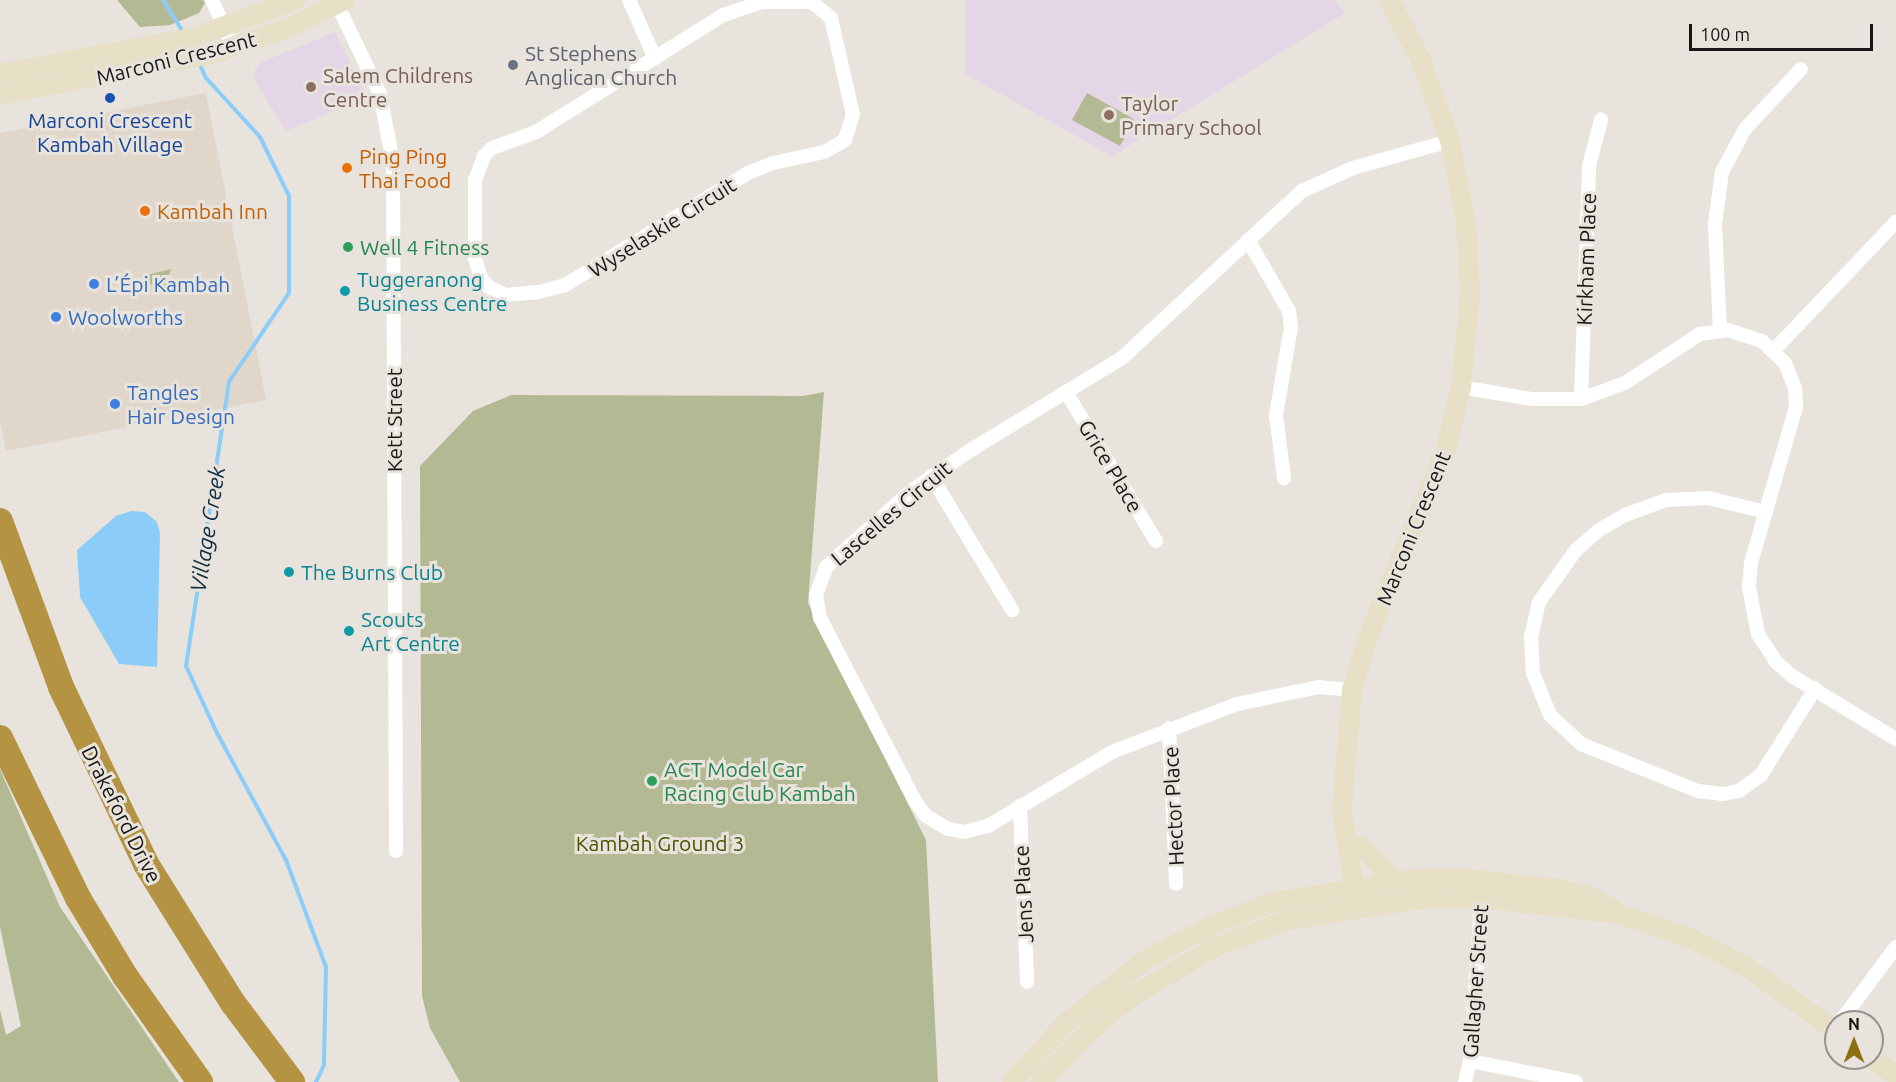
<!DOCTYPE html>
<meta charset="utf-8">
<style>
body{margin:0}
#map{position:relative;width:1896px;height:1082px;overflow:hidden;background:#e8e4dd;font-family:Ubuntu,sans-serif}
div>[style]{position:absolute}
.built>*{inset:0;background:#e0d7ca}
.education>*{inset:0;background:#e4d5e7}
.green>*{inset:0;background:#b3ba93}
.water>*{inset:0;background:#8bcdf8}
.stream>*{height:4px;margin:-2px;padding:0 2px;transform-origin:2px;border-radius:2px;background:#8bcdf8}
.street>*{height:14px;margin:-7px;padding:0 7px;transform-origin:7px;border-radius:7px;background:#fff}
.secondary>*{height:20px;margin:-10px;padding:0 10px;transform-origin:10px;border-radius:10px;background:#e8dfc7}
.highway>*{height:26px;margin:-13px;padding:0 13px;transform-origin:13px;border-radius:13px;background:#b49343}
.dots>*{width:16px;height:16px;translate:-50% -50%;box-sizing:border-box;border:3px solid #e8e4dd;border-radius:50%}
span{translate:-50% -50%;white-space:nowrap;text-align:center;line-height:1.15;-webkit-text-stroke:6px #e8e4dd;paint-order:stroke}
.worship-label{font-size:21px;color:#5b616d}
.left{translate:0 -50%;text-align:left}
.street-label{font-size:21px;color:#181614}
.education-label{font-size:21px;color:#785e54}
.transit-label{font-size:21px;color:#164399}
.food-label{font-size:21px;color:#c56008}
.leisure-label{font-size:21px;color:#27864d}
.culture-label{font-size:21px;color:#0d838f}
.shop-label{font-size:21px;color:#366cbe}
.park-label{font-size:21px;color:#4a5300}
.water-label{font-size:22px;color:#0f2d3f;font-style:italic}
.north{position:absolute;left:1824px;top:1010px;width:60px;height:60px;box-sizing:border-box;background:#e8e4dd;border:2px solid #95928d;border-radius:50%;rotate:0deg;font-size:16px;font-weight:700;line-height:24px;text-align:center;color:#181614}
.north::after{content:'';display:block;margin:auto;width:21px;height:27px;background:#8d6e11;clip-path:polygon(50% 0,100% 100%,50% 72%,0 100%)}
.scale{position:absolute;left:1689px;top:24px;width:184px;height:27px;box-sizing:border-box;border:3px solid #181614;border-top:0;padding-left:8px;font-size:18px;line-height:21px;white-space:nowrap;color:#181614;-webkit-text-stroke:4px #e8e4dd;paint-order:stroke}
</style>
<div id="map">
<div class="built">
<div style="clip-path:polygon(206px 93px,266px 400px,6px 451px,0 422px,0 133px)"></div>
</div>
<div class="education">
<div style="clip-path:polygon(965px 0,1334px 0,1345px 13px,1112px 156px,965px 74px)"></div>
<div style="clip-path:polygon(335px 32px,367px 97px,286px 131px,254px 79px,255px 69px,262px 62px)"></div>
</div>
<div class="green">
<div style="clip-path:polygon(117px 0,203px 0,205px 3px,199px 13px,170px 25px,140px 27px)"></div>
<div style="clip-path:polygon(1087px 93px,1134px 119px,1120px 146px,1072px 120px)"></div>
<div style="clip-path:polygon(171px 269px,166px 285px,154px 287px,149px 283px,147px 275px)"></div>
<div style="clip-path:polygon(824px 392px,808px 603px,926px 840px,938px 1082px,460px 1082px,430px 1028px,422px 996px,420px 466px,473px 411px,511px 395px,803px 396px)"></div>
<div style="clip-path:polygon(0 769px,60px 907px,179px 1082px,0 1082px,0 1010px,6px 1035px,21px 1026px,0 927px)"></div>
</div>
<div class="water">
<div style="clip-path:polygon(131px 511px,145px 512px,157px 522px,160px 533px,157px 667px,119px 664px,80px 597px,77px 550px,116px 516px)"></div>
</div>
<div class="stream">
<div style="left:163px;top:0;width:38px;rotate:58deg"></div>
<div style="left:199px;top:63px;width:17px;rotate:65deg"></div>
<div style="left:206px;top:78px;width:80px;rotate:47.5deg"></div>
<div style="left:260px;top:137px;width:66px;rotate:63.8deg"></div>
<div style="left:289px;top:196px;width:97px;rotate:90deg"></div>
<div style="left:289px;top:293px;width:107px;rotate:124deg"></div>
<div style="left:229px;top:382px;width:287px;rotate:98.6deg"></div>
<div style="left:186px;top:666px;width:74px;rotate:65.2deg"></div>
<div style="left:217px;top:733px;width:145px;rotate:61.5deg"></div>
<div style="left:286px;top:860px;width:114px;rotate:69.5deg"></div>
<div style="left:326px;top:967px;width:98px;rotate:91.2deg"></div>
<div style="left:324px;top:1065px;width:19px;rotate:115deg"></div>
</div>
<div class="street">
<div style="left:212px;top:0;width:51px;rotate:65.9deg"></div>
<div style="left:335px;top:0;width:104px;rotate:64.4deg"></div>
<div style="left:380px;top:94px;width:69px;rotate:79.2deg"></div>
<div style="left:393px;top:162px;width:689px;rotate:89.75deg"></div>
<div style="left:629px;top:0;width:64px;rotate:65.9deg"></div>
<div style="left:762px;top:2px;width:50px"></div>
<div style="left:812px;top:2px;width:25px;rotate:40deg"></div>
<div style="left:831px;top:18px;width:99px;rotate:77.2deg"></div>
<div style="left:853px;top:115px;width:26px;rotate:108deg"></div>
<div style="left:845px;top:140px;width:24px;rotate:150deg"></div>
<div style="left:824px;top:152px;width:52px;rotate:167.8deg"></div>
<div style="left:773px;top:163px;width:27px;rotate:158deg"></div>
<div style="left:748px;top:173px;width:215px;rotate:148.5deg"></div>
<div style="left:565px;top:285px;width:27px;rotate:165deg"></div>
<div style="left:539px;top:292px;width:33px;rotate:175deg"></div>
<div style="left:506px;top:295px;width:19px;rotate:-155deg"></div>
<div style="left:489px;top:287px;width:12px;rotate:-132deg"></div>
<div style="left:481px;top:278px;width:21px;rotate:-107deg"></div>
<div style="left:475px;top:258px;width:78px;rotate:-90deg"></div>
<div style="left:475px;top:180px;width:26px;rotate:-69deg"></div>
<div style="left:484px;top:156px;width:11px;rotate:-45deg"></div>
<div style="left:492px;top:148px;width:47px;rotate:-20deg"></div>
<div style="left:536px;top:132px;width:221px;rotate:-32deg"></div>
<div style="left:723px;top:15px;width:41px;rotate:-18.4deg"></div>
<div style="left:1248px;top:240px;width:82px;rotate:60deg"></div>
<div style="left:1289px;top:311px;width:16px;rotate:83deg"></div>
<div style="left:1291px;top:327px;width:89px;rotate:99.7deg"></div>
<div style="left:1276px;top:415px;width:64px;rotate:82.8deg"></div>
<div style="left:1720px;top:331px;width:108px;rotate:-92.7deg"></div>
<div style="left:1715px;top:223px;width:51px;rotate:-82.2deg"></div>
<div style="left:1722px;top:172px;width:49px;rotate:-61.9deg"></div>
<div style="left:1745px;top:129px;width:82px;rotate:-47deg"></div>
<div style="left:1774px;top:350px;width:177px;rotate:-46.4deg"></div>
<div style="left:1461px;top:387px;width:71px;rotate:9.7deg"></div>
<div style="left:1531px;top:399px;width:50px"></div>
<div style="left:1581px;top:399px;width:47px;rotate:-20deg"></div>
<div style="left:1625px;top:383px;width:90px;rotate:-33.2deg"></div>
<div style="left:1700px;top:334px;width:28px;rotate:-8deg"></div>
<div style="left:1728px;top:330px;width:36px;rotate:18deg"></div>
<div style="left:1762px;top:341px;width:32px;rotate:44deg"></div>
<div style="left:1785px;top:363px;width:27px;rotate:68deg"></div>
<div style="left:1795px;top:388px;width:19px;rotate:87deg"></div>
<div style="left:1796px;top:407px;width:162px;rotate:106.1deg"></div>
<div style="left:1751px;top:563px;width:24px;rotate:95deg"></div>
<div style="left:1749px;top:587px;width:48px;rotate:79.2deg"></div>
<div style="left:1758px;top:634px;width:33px;rotate:57deg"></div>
<div style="left:1776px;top:662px;width:21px;rotate:41deg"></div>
<div style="left:1792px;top:676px;width:122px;rotate:31.2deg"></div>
<div style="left:1066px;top:392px;width:174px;rotate:58.9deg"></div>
<div style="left:1581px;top:399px;width:233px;rotate:-88deg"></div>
<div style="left:1589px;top:166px;width:48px;rotate:-75.4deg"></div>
<div style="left:931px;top:476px;width:157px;rotate:58.8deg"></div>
<div style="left:1766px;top:512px;width:60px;rotate:-166.4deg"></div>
<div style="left:1708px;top:498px;width:42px;rotate:177.3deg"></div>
<div style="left:1666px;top:500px;width:44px;rotate:159.9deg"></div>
<div style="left:1625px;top:515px;width:30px;rotate:150deg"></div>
<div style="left:1599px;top:530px;width:30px;rotate:139deg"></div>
<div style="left:1576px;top:550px;width:64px;rotate:125.4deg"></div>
<div style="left:1539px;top:602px;width:36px;rotate:103deg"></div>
<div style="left:1531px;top:637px;width:36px;rotate:87deg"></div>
<div style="left:1533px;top:673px;width:45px;rotate:68deg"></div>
<div style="left:1550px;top:715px;width:42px;rotate:43.1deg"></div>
<div style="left:1581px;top:744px;width:126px;rotate:21.9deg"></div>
<div style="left:1698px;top:791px;width:25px;rotate:7deg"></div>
<div style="left:1723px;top:794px;width:16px;rotate:-11deg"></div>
<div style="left:1739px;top:791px;width:27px;rotate:-36deg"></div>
<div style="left:1761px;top:775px;width:102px;rotate:-57.9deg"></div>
<div style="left:1352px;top:690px;width:33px;rotate:-175deg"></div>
<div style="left:1319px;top:687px;width:84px;rotate:168.3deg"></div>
<div style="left:1237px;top:704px;width:134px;rotate:159deg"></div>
<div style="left:1112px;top:752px;width:144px;rotate:149.2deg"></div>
<div style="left:988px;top:826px;width:25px;rotate:166deg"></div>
<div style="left:964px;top:832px;width:16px;rotate:-169deg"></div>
<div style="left:948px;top:829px;width:26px;rotate:-149deg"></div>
<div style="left:926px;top:816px;width:19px;rotate:-126deg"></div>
<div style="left:915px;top:801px;width:206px;rotate:-117.4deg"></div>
<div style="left:820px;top:618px;width:23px;rotate:-100deg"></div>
<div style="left:816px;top:595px;width:30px;rotate:-70deg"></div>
<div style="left:826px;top:567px;width:113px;rotate:-41.8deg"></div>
<div style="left:910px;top:492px;width:72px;rotate:-34.8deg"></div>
<div style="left:969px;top:451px;width:179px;rotate:-31.3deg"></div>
<div style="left:1122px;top:358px;width:246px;rotate:-42.9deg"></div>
<div style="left:1302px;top:191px;width:56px;rotate:-24.3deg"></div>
<div style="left:1353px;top:168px;width:101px;rotate:-15.6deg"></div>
<div style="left:1169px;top:728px;width:156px;rotate:87.4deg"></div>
<div style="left:1020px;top:806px;width:176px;rotate:87.7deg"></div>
<div style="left:1840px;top:1022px;width:94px;rotate:-53.3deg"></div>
<div style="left:1470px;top:1061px;width:108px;rotate:11.2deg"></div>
<div style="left:1465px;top:1082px;width:22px;rotate:-77deg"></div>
<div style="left:1470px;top:1061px;width:171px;rotate:-86deg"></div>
</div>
<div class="secondary">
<div style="left:0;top:74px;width:198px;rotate:-10.7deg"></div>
<div style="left:195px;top:37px;width:107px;rotate:-20.3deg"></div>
<div style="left:0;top:95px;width:215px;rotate:-11deg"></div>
<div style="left:211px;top:54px;width:79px;rotate:-18.4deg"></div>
<div style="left:286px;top:29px;width:66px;rotate:-26.2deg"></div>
<div style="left:1360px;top:845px;width:51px;rotate:45deg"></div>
<div style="left:1357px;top:908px;width:100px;rotate:-98.6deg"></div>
<div style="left:1342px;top:809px;width:119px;rotate:-85.2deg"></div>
<div style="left:1352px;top:690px;width:55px;rotate:-73.2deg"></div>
<div style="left:1368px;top:637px;width:199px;rotate:-67.3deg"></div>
<div style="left:1445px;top:453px;width:68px;rotate:-76.4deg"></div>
<div style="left:1461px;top:387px;width:94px;rotate:-84.5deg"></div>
<div style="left:1470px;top:293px;width:70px;rotate:-93.3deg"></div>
<div style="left:1466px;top:223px;width:84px;rotate:-101deg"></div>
<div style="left:1450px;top:141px;width:86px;rotate:-109.7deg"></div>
<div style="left:1421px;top:60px;width:68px;rotate:-118.1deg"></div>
<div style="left:1872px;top:1058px;width:30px;rotate:37deg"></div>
<div style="left:1012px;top:1082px;width:80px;rotate:-47.5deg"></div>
<div style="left:1066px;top:1023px;width:101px;rotate:-38.6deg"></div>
<div style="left:1145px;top:960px;width:76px;rotate:-27.6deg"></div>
<div style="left:1212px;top:925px;width:66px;rotate:-20.4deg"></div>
<div style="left:1274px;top:902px;width:144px;rotate:-9.2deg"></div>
<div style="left:1416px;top:879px;width:45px;rotate:-1.3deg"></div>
<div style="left:1461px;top:878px;width:97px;rotate:6.5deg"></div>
<div style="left:1557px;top:889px;width:33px;rotate:12deg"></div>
<div style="left:1589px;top:896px;width:26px;rotate:28deg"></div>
<div style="left:1041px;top:1082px;width:68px;rotate:-46.2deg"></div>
<div style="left:1088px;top:1033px;width:52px;rotate:-40.4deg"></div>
<div style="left:1128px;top:999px;width:101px;rotate:-30.9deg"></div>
<div style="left:1215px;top:947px;width:75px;rotate:-20.4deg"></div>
<div style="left:1285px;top:921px;width:137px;rotate:-9.3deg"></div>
<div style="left:1420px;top:899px;width:62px;rotate:-0.9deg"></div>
<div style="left:1482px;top:898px;width:138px;rotate:6.7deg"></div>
<div style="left:1619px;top:914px;width:75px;rotate:18.7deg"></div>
<div style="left:1690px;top:938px;width:62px;rotate:27deg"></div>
<div style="left:1745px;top:966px;width:112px;rotate:35.5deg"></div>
</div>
<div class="highway">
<div style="left:0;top:521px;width:177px;rotate:69.8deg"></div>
<div style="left:61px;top:687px;width:196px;rotate:64.3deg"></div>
<div style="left:146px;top:864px;width:164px;rotate:58deg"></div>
<div style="left:233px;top:1003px;width:99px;rotate:53.2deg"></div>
<div style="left:0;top:738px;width:178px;rotate:64deg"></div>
<div style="left:78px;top:898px;width:91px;rotate:58.9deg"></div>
<div style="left:125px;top:976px;width:130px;rotate:54.7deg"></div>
</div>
<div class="dots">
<div style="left:513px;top:65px;background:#6b7280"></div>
<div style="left:311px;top:87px;background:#8d6e63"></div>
<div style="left:110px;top:98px;background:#1a4fb4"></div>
<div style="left:1109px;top:115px;background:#8d6e63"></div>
<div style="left:347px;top:168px;background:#e8710a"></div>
<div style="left:145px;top:211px;background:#e8710a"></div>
<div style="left:348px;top:247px;background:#2e9e5b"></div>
<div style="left:94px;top:284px;background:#3f7fe0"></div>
<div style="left:345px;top:291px;background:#0f9aa8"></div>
<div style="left:56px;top:317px;background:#3f7fe0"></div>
<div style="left:115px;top:404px;background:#3f7fe0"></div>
<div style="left:289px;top:572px;background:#0f9aa8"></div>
<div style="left:349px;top:631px;background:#0f9aa8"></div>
<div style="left:652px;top:781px;background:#2e9e5b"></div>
</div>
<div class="worship-label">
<span class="left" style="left:525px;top:65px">St Stephens<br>Anglican Church</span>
</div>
<div class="street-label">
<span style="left:176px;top:58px;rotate:-14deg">Marconi Crescent</span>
<span style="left:662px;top:227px;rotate:-32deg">Wyselaskie Circuit</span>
<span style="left:1586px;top:259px;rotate:-88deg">Kirkham Place</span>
<span style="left:394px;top:420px;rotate:-90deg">Kett Street</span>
<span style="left:1111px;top:466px;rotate:59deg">Grice Place</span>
<span style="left:891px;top:513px;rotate:-40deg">Lascelles Circuit</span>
<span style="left:1413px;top:528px;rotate:-68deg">Marconi Crescent</span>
<span style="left:1173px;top:806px;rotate:-93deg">Hector Place</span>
<span style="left:122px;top:814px;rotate:63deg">Drakeford Drive</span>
<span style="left:1023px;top:894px;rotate:-93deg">Jens Place</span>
<span style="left:1475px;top:981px;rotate:-86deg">Gallagher Street</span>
</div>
<div class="education-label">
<span class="left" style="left:323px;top:87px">Salem Childrens<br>Centre</span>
<span class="left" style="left:1121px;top:115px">Taylor<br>Primary School</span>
</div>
<div class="transit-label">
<span style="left:110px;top:132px">Marconi Crescent<br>Kambah Village</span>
</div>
<div class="food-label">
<span class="left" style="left:359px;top:168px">Ping Ping<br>Thai Food</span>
<span class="left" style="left:157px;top:211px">Kambah Inn</span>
</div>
<div class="leisure-label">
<span class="left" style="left:360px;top:247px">Well 4 Fitness</span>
<span class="left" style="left:664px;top:781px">ACT Model Car<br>Racing Club Kambah</span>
</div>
<div class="culture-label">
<span class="left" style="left:357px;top:291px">Tuggeranong<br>Business Centre</span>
<span class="left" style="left:301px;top:572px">The Burns Club</span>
<span class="left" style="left:361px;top:631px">Scouts<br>Art Centre</span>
</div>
<div class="shop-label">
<span class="left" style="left:106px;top:284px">L’Épi Kambah</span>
<span class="left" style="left:68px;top:317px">Woolworths</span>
<span class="left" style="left:127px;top:404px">Tangles<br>Hair Design</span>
</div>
<div class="park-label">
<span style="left:660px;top:843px">Kambah Ground 3</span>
</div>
<div class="water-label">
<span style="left:207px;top:529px;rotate:-81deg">Village Creek</span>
</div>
<div class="north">N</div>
<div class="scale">100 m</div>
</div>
